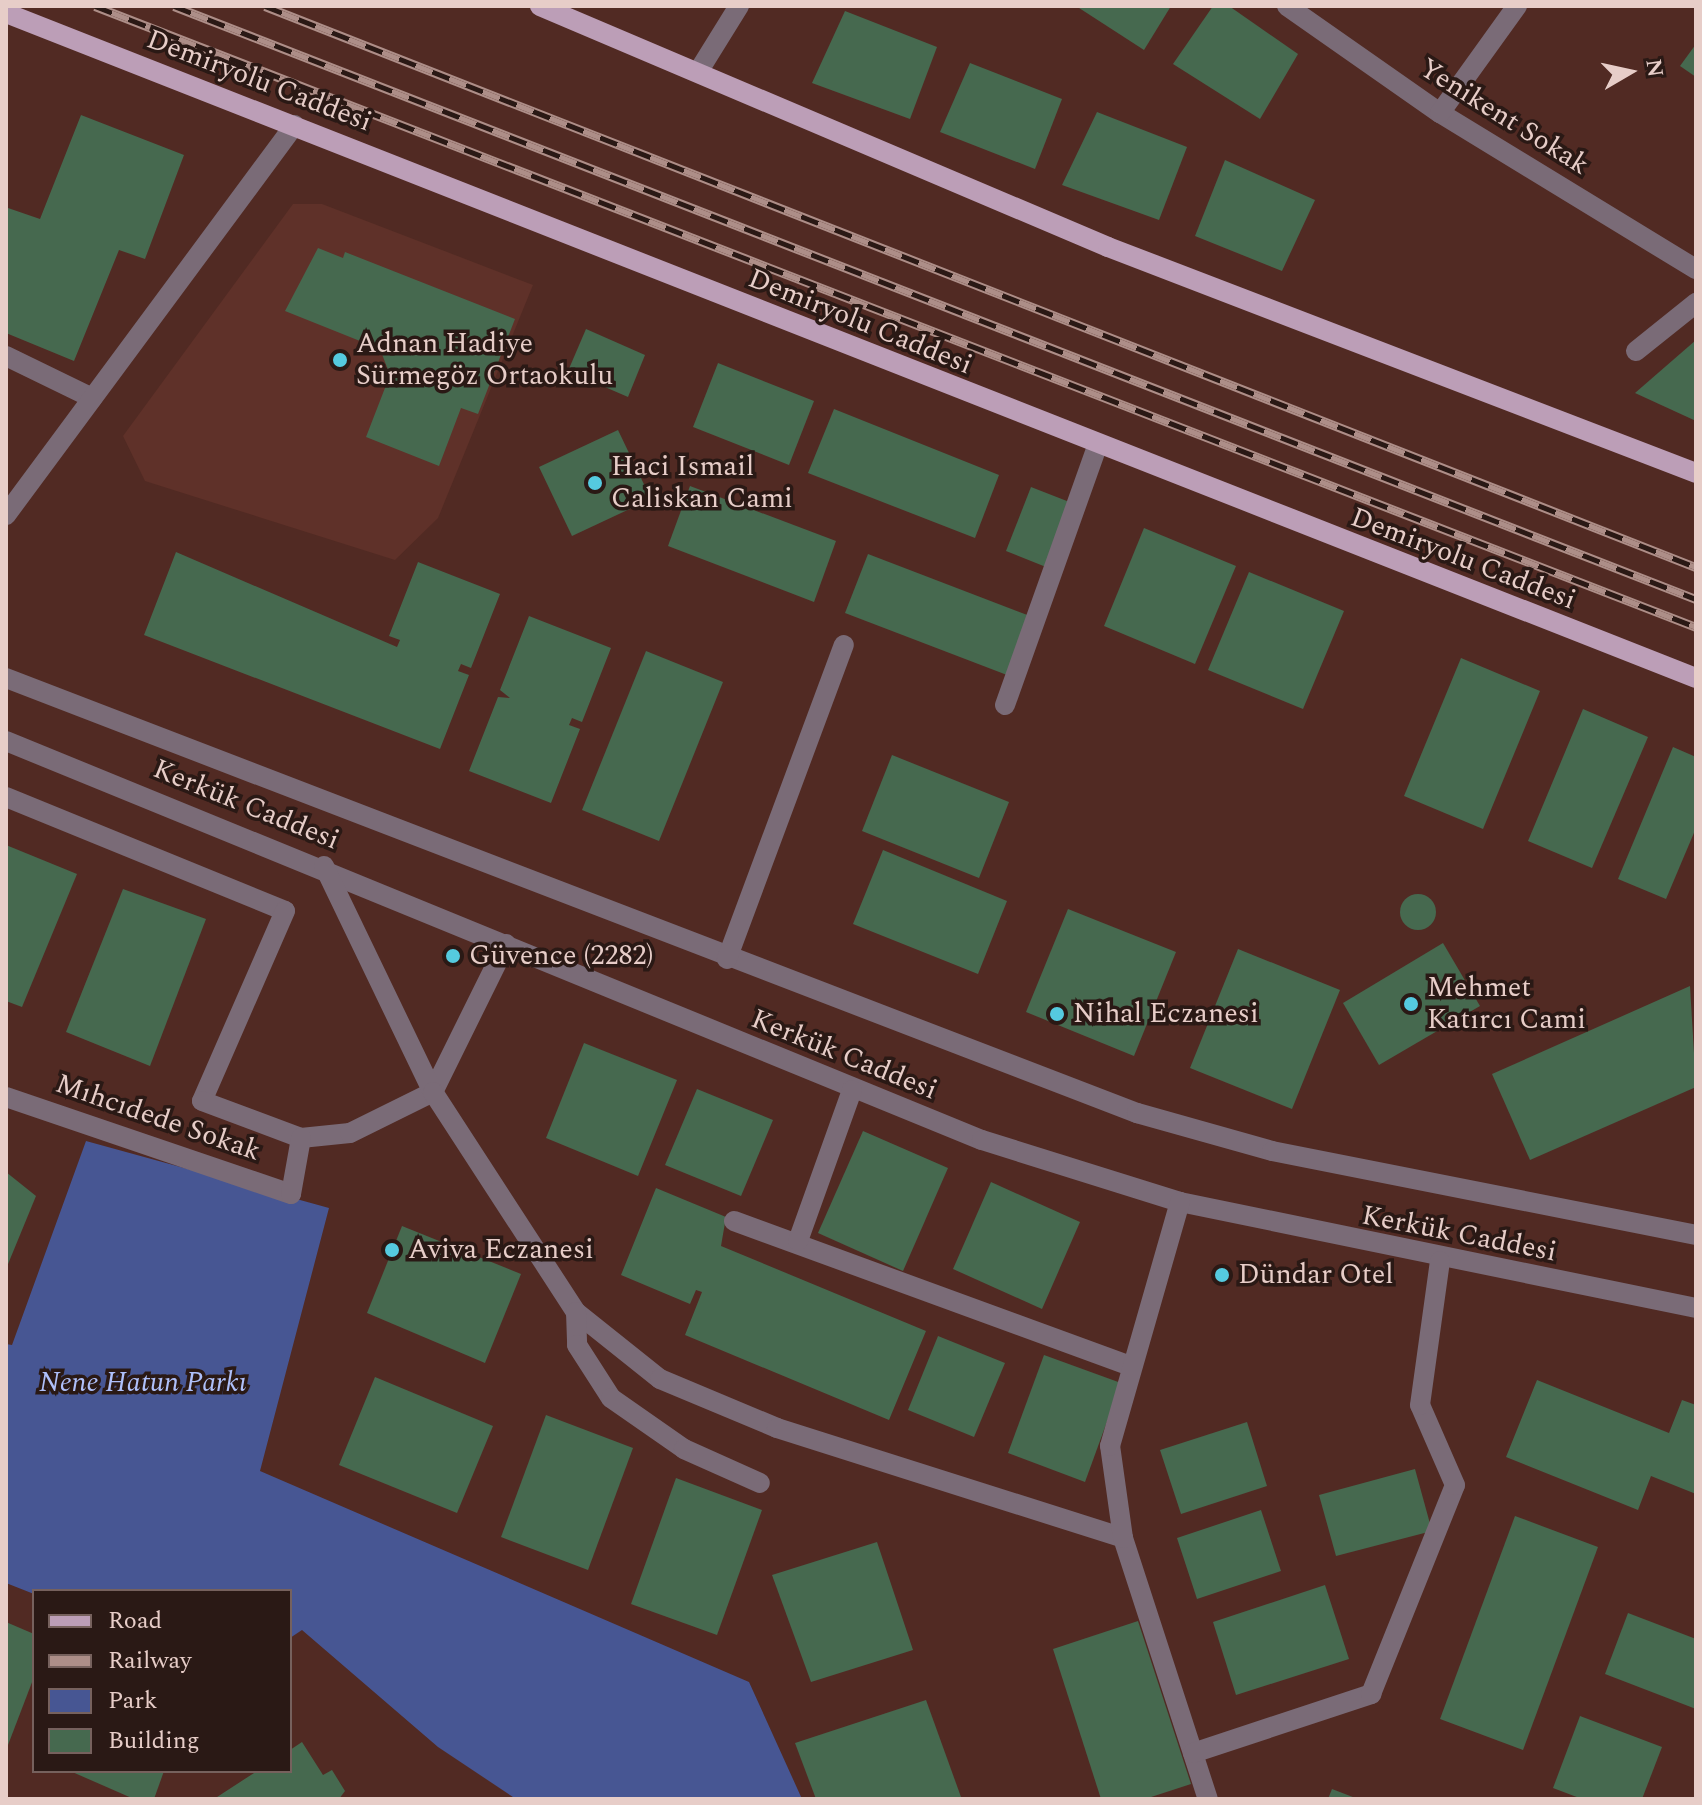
<!DOCTYPE html>
<meta charset="utf-8">
<style>
body{margin:0}
#map{position:relative;width:1702px;height:1805px;overflow:hidden;background:#512a23;font-family:Spectral,serif}
div>[style]{position:absolute}
.built>*{inset:0;background:#5f3129}
.green>*{inset:0;background:#475693}
.building>*{inset:0;background:#46694f}
.round{border-radius:50%}
.minor>*{height:20px;margin:-10px;padding:0 10px;transform-origin:10px;border-radius:10px;background:#7a6b77}
.major>*{height:20px;margin:-10px;padding:0 10px;transform-origin:10px;border-radius:10px;background:#bc9eb7}
.rail>*{height:9px;margin-top:-4.5px;transform-origin:0;background:repeating-linear-gradient(90deg,#2a1915 0 18px,#ad8e88 0 36px);box-sizing:border-box;border-block:2px solid #ad8e88}
.dots>*{width:22px;height:22px;translate:-50% -50%;box-sizing:border-box;border:4px solid #2a1915;border-radius:50%}
span{translate:-50% -50%;white-space:nowrap;text-align:center;line-height:1.15;-webkit-text-stroke:7px #2a1915;paint-order:stroke}
.street-label{font-size:28px;color:#e7cdc8}
.poi-label{font-size:28px;color:#e7cdc8}
.left{translate:0 -50%;text-align:left}
.park-label{font-size:28px;color:#afc0fa;font-style:italic}
.frame{position:absolute;inset:0;border:8px solid #e7cdc8;pointer-events:none}
.legend{position:absolute;left:32px;top:1589px;width:260px;height:184px;box-sizing:border-box;background:#2a1915;border:2px solid #76615d;margin:0;padding:10px 14px;list-style:none;font-size:24px;color:#e7cdc8}
.legend li{display:flex;align-items:center;gap:16px;height:40px}
.legend b{width:40px;border:2px solid #76615d}
.north{position:absolute;left:1590px;top:32px;width:80px;height:80px;-webkit-text-stroke:6px #2a1915;paint-order:stroke;rotate:81deg;font-size:22px;font-weight:700;line-height:32px;text-align:center;color:#e7cdc8}
.north::after{content:'';display:block;margin:auto;width:28px;height:36px;background:#e7cdc8;clip-path:polygon(50% 0,100% 100%,50% 72%,0 100%)}
</style>
<div id="map">
<div class="built">
<div style="clip-path:polygon(293px 204px,322px 204px,533px 285px,438px 518px,395px 560px,145px 481px,123px 436px)"></div>
</div>
<div class="green">
<div style="clip-path:polygon(86px 1141px,329px 1208px,260px 1471px,749px 1682px,802px 1799px,516px 1799px,438px 1747px,302px 1630px,290px 1638px,290px 1591px,34px 1594px,6px 1583px,6px 1344px,12px 1345px)"></div>
</div>
<div class="building">
<div style="clip-path:polygon(1076px 6px,1171px 6px,1144px 50px)"></div>
<div style="clip-path:polygon(1213px 6px,1229px 6px,1298px 54px,1260px 119px,1173px 64px)"></div>
<div style="clip-path:polygon(845px 11px,937px 47px,910px 119px,812px 83px)"></div>
<div style="clip-path:polygon(1696px 44px,1696px 77px,1680px 66px)"></div>
<div style="clip-path:polygon(970px 63px,1062px 99px,1035px 169px,940px 132px)"></div>
<div style="clip-path:polygon(1097px 112px,1187px 147px,1159px 220px,1062px 185px)"></div>
<div style="clip-path:polygon(81px 115px,184px 155px,145px 259px,119px 250px,74px 361px,6px 333px,6px 213px,8px 208px,40px 219px)"></div>
<div style="clip-path:polygon(1225px 160px,1315px 200px,1282px 271px,1195px 236px)"></div>
<div style="clip-path:polygon(318px 248px,343px 258px,345px 252px,515px 319px,478px 414px,461px 408px,439px 466px,366px 437px,390px 375px,380px 349px,285px 311px)"></div>
<div style="clip-path:polygon(586px 329px,645px 355px,628px 397px,568px 371px)"></div>
<div style="clip-path:polygon(1696px 340px,1696px 421px,1635px 393px)"></div>
<div style="clip-path:polygon(718px 363px,814px 401px,789px 465px,693px 427px)"></div>
<div style="clip-path:polygon(834px 409px,999px 475px,975px 538px,808px 473px)"></div>
<div style="clip-path:polygon(618px 430px,651px 499px,572px 536px,539px 467px)"></div>
<div style="clip-path:polygon(690px 486px,836px 541px,814px 602px,668px 546px)"></div>
<div style="clip-path:polygon(1031px 487px,1072px 503px,1046px 567px,1006px 551px)"></div>
<div style="clip-path:polygon(1144px 528px,1236px 566px,1195px 664px,1104px 626px)"></div>
<div style="clip-path:polygon(176px 552px,397px 647px,400px 640px,389px 636px,418px 562px,500px 594px,471px 668px,461px 664px,458px 671px,469px 675px,440px 749px,144px 635px)"></div>
<div style="clip-path:polygon(868px 554px,1030px 616px,1007px 675px,845px 613px)"></div>
<div style="clip-path:polygon(1249px 572px,1344px 611px,1303px 709px,1208px 670px)"></div>
<div style="clip-path:polygon(529px 616px,611px 648px,582px 722px,572px 718px,569px 725px,580px 729px,551px 803px,469px 771px,498px 697px,510px 698px,500px 690px)"></div>
<div style="clip-path:polygon(646px 651px,723px 682px,659px 841px,582px 810px)"></div>
<div style="clip-path:polygon(1461px 658px,1540px 691px,1483px 829px,1404px 796px)"></div>
<div style="clip-path:polygon(1583px 709px,1648px 737px,1592px 868px,1528px 841px)"></div>
<div style="clip-path:polygon(1673px 747px,1696px 757px,1696px 828px,1666px 899px,1618px 879px)"></div>
<div style="clip-path:polygon(892px 755px,1009px 802px,979px 878px,862px 831px)"></div>
<div style="clip-path:polygon(6px 845px,77px 874px,22px 1007px,6px 1001px)"></div>
<div style="clip-path:polygon(883px 850px,1007px 901px,978px 974px,853px 924px)"></div>
<div style="clip-path:polygon(123px 889px,206px 919px,150px 1066px,66px 1032px)"></div>
<div class="round" style="left:1400px;top:894px;width:36px;height:36px"></div>
<div style="clip-path:polygon(1068px 909px,1176px 952px,1134px 1056px,1026px 1012px)"></div>
<div style="clip-path:polygon(1443px 943px,1480px 1006px,1379px 1065px,1343px 1003px)"></div>
<div style="clip-path:polygon(1238px 949px,1340px 990px,1292px 1109px,1190px 1068px)"></div>
<div style="clip-path:polygon(1690px 986px,1696px 1087px,1530px 1160px,1492px 1074px)"></div>
<div style="clip-path:polygon(584px 1043px,677px 1080px,638px 1176px,546px 1138px)"></div>
<div style="clip-path:polygon(697px 1089px,773px 1120px,741px 1196px,665px 1165px)"></div>
<div style="clip-path:polygon(863px 1131px,948px 1168px,903px 1271px,818px 1233px)"></div>
<div style="clip-path:polygon(6px 1172px,36px 1196px,6px 1269px)"></div>
<div style="clip-path:polygon(991px 1182px,1080px 1222px,1042px 1309px,953px 1269px)"></div>
<div style="clip-path:polygon(656px 1188px,726px 1217px,721px 1246px,926px 1331px,889px 1420px,685px 1335px,702px 1292px,696px 1290px,690px 1304px,621px 1275px)"></div>
<div style="clip-path:polygon(402px 1226px,521px 1274px,485px 1363px,367px 1313px)"></div>
<div style="clip-path:polygon(938px 1336px,1005px 1363px,974px 1437px,908px 1410px)"></div>
<div style="clip-path:polygon(1044px 1355px,1121px 1383px,1085px 1482px,1008px 1453px)"></div>
<div style="clip-path:polygon(375px 1377px,493px 1426px,457px 1513px,339px 1465px)"></div>
<div style="clip-path:polygon(1537px 1380px,1669px 1433px,1682px 1400px,1696px 1405px,1696px 1494px,1651px 1476px,1638px 1510px,1506px 1457px)"></div>
<div style="clip-path:polygon(546px 1415px,633px 1448px,588px 1570px,501px 1537px)"></div>
<div style="clip-path:polygon(1247px 1422px,1267px 1486px,1181px 1514px,1160px 1450px)"></div>
<div style="clip-path:polygon(1415px 1469px,1432px 1531px,1336px 1556px,1319px 1495px)"></div>
<div style="clip-path:polygon(676px 1478px,762px 1510px,717px 1635px,631px 1604px)"></div>
<div style="clip-path:polygon(1261px 1510px,1281px 1571px,1197px 1599px,1177px 1538px)"></div>
<div style="clip-path:polygon(1515px 1516px,1598px 1547px,1523px 1750px,1440px 1719px)"></div>
<div style="clip-path:polygon(877px 1542px,913px 1650px,811px 1682px,772px 1575px)"></div>
<div style="clip-path:polygon(1325px 1585px,1349px 1659px,1236px 1695px,1213px 1622px)"></div>
<div style="clip-path:polygon(1628px 1613px,1696px 1639px,1696px 1709px,1605px 1674px)"></div>
<div style="clip-path:polygon(1138px 1621px,1191px 1784px,1145px 1799px,1101px 1799px,1053px 1649px)"></div>
<div style="clip-path:polygon(6px 1622px,34px 1634px,34px 1677px,8px 1745px)"></div>
<div style="clip-path:polygon(926px 1700px,961px 1797px,816px 1799px,795px 1743px)"></div>
<div style="clip-path:polygon(1580px 1716px,1662px 1747px,1642px 1799px,1582px 1799px,1553px 1788px)"></div>
<div style="clip-path:polygon(302px 1742px,323px 1775px,332px 1770px,345px 1791px,339px 1799px,214px 1799px,257px 1771px,290px 1771px,290px 1750px)"></div>
<div style="clip-path:polygon(70px 1771px,164px 1771px,154px 1799px,134px 1799px)"></div>
<div style="clip-path:polygon(1332px 1789px,1358px 1799px,1328px 1799px)"></div>
</div>
<div class="minor">
<div style="left:1287px;top:6px;width:187px;rotate:35deg"></div>
<div style="left:1440px;top:113px;width:300px;rotate:31.4deg"></div>
<div style="left:698px;top:72px;width:78px;rotate:-58.2deg"></div>
<div style="left:1440px;top:113px;width:132px;rotate:-54.3deg"></div>
<div style="left:1636px;top:351px;width:77px;rotate:-38.7deg"></div>
<div style="left:6px;top:356px;width:96px;rotate:26deg"></div>
<div style="left:6px;top:515px;width:485px;rotate:-53.5deg"></div>
<div style="left:6px;top:678px;width:1212px;rotate:21.04deg"></div>
<div style="left:1137px;top:1113px;width:140px;rotate:15.7deg"></div>
<div style="left:1272px;top:1151px;width:432px;rotate:11.2deg"></div>
<div style="left:1005px;top:705px;width:274px;rotate:-70.4deg"></div>
<div style="left:6px;top:741px;width:1054px;rotate:22.24deg"></div>
<div style="left:982px;top:1140px;width:207px;rotate:17.4deg"></div>
<div style="left:1180px;top:1202px;width:527px;rotate:11.61deg"></div>
<div style="left:6px;top:797px;width:301px;rotate:22.2deg"></div>
<div style="left:285px;top:911px;width:207px;rotate:113.6deg"></div>
<div style="left:202px;top:1101px;width:106px;rotate:20.5deg"></div>
<div style="left:301px;top:1138px;width:49px;rotate:-5.8deg"></div>
<div style="left:350px;top:1133px;width:93px;rotate:-26.3deg"></div>
<div style="left:433px;top:1092px;width:165px;rotate:-63.7deg"></div>
<div style="left:324px;top:866px;width:251px;rotate:64.3deg"></div>
<div style="left:433px;top:1092px;width:262px;rotate:57deg"></div>
<div style="left:576px;top:1312px;width:107px;rotate:38.6deg"></div>
<div style="left:660px;top:1379px;width:127px;rotate:22.7deg"></div>
<div style="left:777px;top:1428px;width:363px;rotate:17.6deg"></div>
<div style="left:1123px;top:1538px;width:274px;rotate:72deg"></div>
<div style="left:727px;top:959px;width:335px;rotate:-69.6deg"></div>
<div style="left:6px;top:1097px;width:301px;rotate:18.8deg"></div>
<div style="left:291px;top:1194px;width:57px;rotate:-79.9deg"></div>
<div style="left:734px;top:1221px;width:424px;rotate:20.1deg"></div>
<div style="left:798px;top:1241px;width:160px;rotate:-70.3deg"></div>
<div style="left:576px;top:1312px;width:33px;rotate:88deg"></div>
<div style="left:577px;top:1345px;width:63px;rotate:57.3deg"></div>
<div style="left:611px;top:1398px;width:89px;rotate:34.9deg"></div>
<div style="left:684px;top:1449px;width:83px;rotate:24.1deg"></div>
<div style="left:1123px;top:1538px;width:93px;rotate:-98deg"></div>
<div style="left:1110px;top:1446px;width:254px;rotate:-74deg"></div>
<div style="left:1193px;top:1753px;width:188px;rotate:-18.3deg"></div>
<div style="left:1371px;top:1694px;width:225px;rotate:-68.1deg"></div>
<div style="left:1455px;top:1485px;width:87px;rotate:-113.6deg"></div>
<div style="left:1420px;top:1405px;width:145px;rotate:-82.1deg"></div>
</div>
<div class="major">
<div style="left:540px;top:6px;width:617px;rotate:22.99deg"></div>
<div style="left:1108px;top:247px;width:630px;rotate:21.02deg"></div>
<div style="left:6px;top:13px;width:1816px;rotate:21.48deg"></div>
</div>
<div class="rail">
<div style="left:95px;top:6px;width:1717px;rotate:21.2deg"></div>
<div style="left:174px;top:6px;width:1633px;rotate:21.29deg"></div>
<div style="left:265px;top:6px;width:1537px;rotate:21.41deg"></div>
</div>
<div class="dots">
<div style="left:340px;top:360px;background:#55cadf"></div>
<div style="left:595px;top:483px;background:#55cadf"></div>
<div style="left:453px;top:956px;background:#55cadf"></div>
<div style="left:1411px;top:1004px;background:#55cadf"></div>
<div style="left:1057px;top:1014px;background:#55cadf"></div>
<div style="left:392px;top:1250px;background:#55cadf"></div>
<div style="left:1222px;top:1275px;background:#55cadf"></div>
</div>
<div class="street-label">
<span style="left:259px;top:81px;rotate:21deg">Demiryolu Caddesi</span>
<span style="left:1504px;top:117px;rotate:32deg">Yenikent Sokak</span>
<span style="left:860px;top:322px;rotate:22deg">Demiryolu Caddesi</span>
<span style="left:1463px;top:559px;rotate:21deg">Demiryolu Caddesi</span>
<span style="left:246px;top:805px;rotate:22deg">Kerkük Caddesi</span>
<span style="left:844px;top:1055px;rotate:22deg">Kerkük Caddesi</span>
<span style="left:158px;top:1118px;rotate:19deg">Mıhcıdede Sokak</span>
<span style="left:1459px;top:1234px;rotate:11deg">Kerkük Caddesi</span>
</div>
<div class="poi-label">
<span class="left" style="left:356px;top:360px">Adnan Hadiye<br>Sürmegöz Ortaokulu</span>
<span class="left" style="left:611px;top:483px">Haci Ismail<br>Caliskan Cami</span>
<span class="left" style="left:469px;top:956px">Güvence (2282)</span>
<span class="left" style="left:1427px;top:1004px">Mehmet<br>Katırcı Cami</span>
<span class="left" style="left:1073px;top:1014px">Nihal Eczanesi</span>
<span class="left" style="left:408px;top:1250px">Aviva Eczanesi</span>
<span class="left" style="left:1238px;top:1275px">Dündar Otel</span>
</div>
<div class="park-label">
<span style="left:143px;top:1383px">Nene Hatun Parkı</span>
</div>
<div class="frame"></div>
<ul class="legend">
<li><b style="height:10px;background:#bc9eb7"></b>Road</li>
<li><b style="height:10px;background:#ad8e88"></b>Railway</li>
<li><b style="height:22px;background:#475693"></b>Park</li>
<li><b style="height:22px;background:#46694f"></b>Building</li>
</ul>
<div class="north">N</div>
</div>
